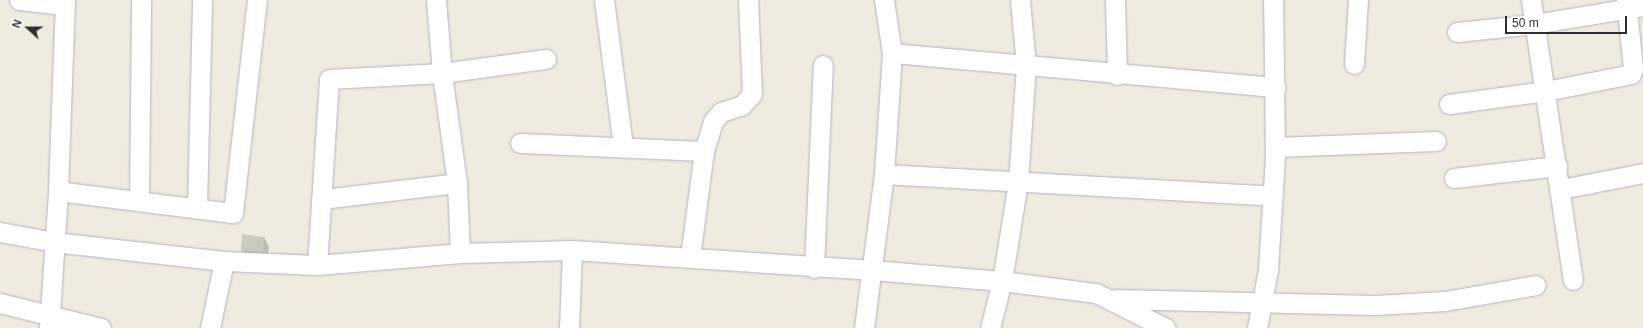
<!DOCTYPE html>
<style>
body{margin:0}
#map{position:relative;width:1643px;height:328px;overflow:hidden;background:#f0ebdf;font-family:Arial,sans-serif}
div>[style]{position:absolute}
.shadow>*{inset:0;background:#0003}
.building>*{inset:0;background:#cbc9bd}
.roads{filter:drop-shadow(0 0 1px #b2b3c2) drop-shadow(0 0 1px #b2b3c2)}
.minor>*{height:19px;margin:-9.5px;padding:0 9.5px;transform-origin:9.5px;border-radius:9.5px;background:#fff}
span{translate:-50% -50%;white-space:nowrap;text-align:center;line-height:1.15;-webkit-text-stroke:4px #fff;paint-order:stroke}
.north{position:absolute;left:8px;top:8px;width:40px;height:40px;-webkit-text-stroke:3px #fff;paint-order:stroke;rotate:291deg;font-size:11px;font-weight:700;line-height:16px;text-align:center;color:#2d2d2d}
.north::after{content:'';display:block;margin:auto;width:14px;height:18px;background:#2d2d2d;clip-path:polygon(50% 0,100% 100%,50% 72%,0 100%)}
.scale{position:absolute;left:1505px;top:16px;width:122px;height:18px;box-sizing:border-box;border:2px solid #2d2d2d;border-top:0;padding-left:5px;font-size:12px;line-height:14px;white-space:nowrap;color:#2d2d2d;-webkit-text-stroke:3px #fff;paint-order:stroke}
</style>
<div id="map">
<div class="shadow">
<div style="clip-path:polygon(264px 237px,269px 247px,267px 261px,247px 260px,242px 250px)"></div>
</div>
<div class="building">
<div style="clip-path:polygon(242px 234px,264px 237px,263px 252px,241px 251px)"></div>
</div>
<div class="roads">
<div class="minor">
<div style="left:19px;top:0;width:45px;rotate:6.3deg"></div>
<div style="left:604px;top:0;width:148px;rotate:82.6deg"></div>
<div style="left:1115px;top:0;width:75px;rotate:88.5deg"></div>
<div style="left:1531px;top:0;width:283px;rotate:81.5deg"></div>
<div style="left:1457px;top:32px;width:77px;rotate:-5.9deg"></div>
<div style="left:1534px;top:24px;width:110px;rotate:-9.4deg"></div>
<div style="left:892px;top:53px;width:385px;rotate:5.1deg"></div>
<div style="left:1354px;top:64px;width:64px;rotate:-86.4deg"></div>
<div style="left:1449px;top:104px;width:98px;rotate:-7.6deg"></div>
<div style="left:1546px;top:91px;width:87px;rotate:-11.3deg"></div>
<div style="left:1631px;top:74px;width:6px;rotate:-72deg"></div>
<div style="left:1633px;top:68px;width:68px;rotate:-95.9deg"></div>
<div style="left:520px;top:143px;width:184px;rotate:2.5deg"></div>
<div style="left:704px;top:151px;width:107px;rotate:97.5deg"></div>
<div style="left:1275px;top:147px;width:161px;rotate:-2.1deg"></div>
<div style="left:704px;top:151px;width:31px;rotate:-73deg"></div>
<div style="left:713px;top:121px;width:12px;rotate:-48deg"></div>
<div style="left:721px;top:112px;width:22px;rotate:-18deg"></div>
<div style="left:742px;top:105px;width:15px;rotate:-48deg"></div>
<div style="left:752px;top:94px;width:94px;rotate:-92.4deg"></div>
<div style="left:884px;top:174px;width:389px;rotate:3.2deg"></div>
<div style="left:1454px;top:178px;width:104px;rotate:-6.6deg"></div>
<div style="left:1561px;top:189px;width:84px;rotate:-11deg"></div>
<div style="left:58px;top:191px;width:191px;rotate:-87.9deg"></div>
<div style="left:323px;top:199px;width:135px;rotate:-6.8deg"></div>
<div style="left:139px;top:201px;width:201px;rotate:-89.4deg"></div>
<div style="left:197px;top:208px;width:208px;rotate:-88.6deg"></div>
<div style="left:0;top:232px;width:55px;rotate:10.5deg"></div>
<div style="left:54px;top:242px;width:171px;rotate:6.4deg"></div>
<div style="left:224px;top:261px;width:93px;rotate:2.5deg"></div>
<div style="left:317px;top:265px;width:144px;rotate:-4.8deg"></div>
<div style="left:460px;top:253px;width:112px;rotate:-1.5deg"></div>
<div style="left:572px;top:250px;width:302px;rotate:3.8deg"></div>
<div style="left:873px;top:270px;width:129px;rotate:4.9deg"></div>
<div style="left:1002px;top:281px;width:95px;rotate:7.3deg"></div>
<div style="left:1096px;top:293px;width:78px;rotate:26.6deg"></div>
<div style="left:460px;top:253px;width:70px;rotate:-92.5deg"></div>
<div style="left:457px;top:183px;width:111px;rotate:-97.8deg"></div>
<div style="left:442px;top:73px;width:105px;rotate:-7.7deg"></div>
<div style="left:317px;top:265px;width:186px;rotate:-86.3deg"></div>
<div style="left:329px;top:79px;width:113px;rotate:-3deg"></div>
<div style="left:442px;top:73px;width:73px;rotate:-94.7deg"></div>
<div style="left:814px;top:268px;width:203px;rotate:-87.5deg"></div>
<div style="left:1115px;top:299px;width:260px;rotate:1.3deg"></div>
<div style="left:1375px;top:305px;width:70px;rotate:-3.3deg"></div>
<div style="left:1445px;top:301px;width:92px;rotate:-10deg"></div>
<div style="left:0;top:303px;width:104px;rotate:13.9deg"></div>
<div style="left:49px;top:328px;width:137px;rotate:-86.2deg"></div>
<div style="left:58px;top:191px;width:176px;rotate:7.2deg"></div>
<div style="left:233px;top:213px;width:214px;rotate:-83.6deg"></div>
<div style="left:210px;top:328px;width:68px;rotate:-78.2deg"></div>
<div style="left:569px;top:328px;width:78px;rotate:-87.8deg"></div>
<div style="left:864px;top:328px;width:155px;rotate:-82.6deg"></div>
<div style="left:884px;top:174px;width:121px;rotate:-86.2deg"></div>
<div style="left:892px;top:53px;width:54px;rotate:-98.6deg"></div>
<div style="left:990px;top:328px;width:49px;rotate:-75.7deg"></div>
<div style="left:1002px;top:281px;width:100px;rotate:-80.8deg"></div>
<div style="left:1018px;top:182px;width:116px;rotate:-86.1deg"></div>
<div style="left:1026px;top:66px;width:66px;rotate:-95.2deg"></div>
<div style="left:1257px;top:328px;width:59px;rotate:-79.3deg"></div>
<div style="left:1268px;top:270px;width:115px;rotate:-86.5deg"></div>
<div style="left:1275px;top:155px;width:155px;rotate:-90.7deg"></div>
</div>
</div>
<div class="north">N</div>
<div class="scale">50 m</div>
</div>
